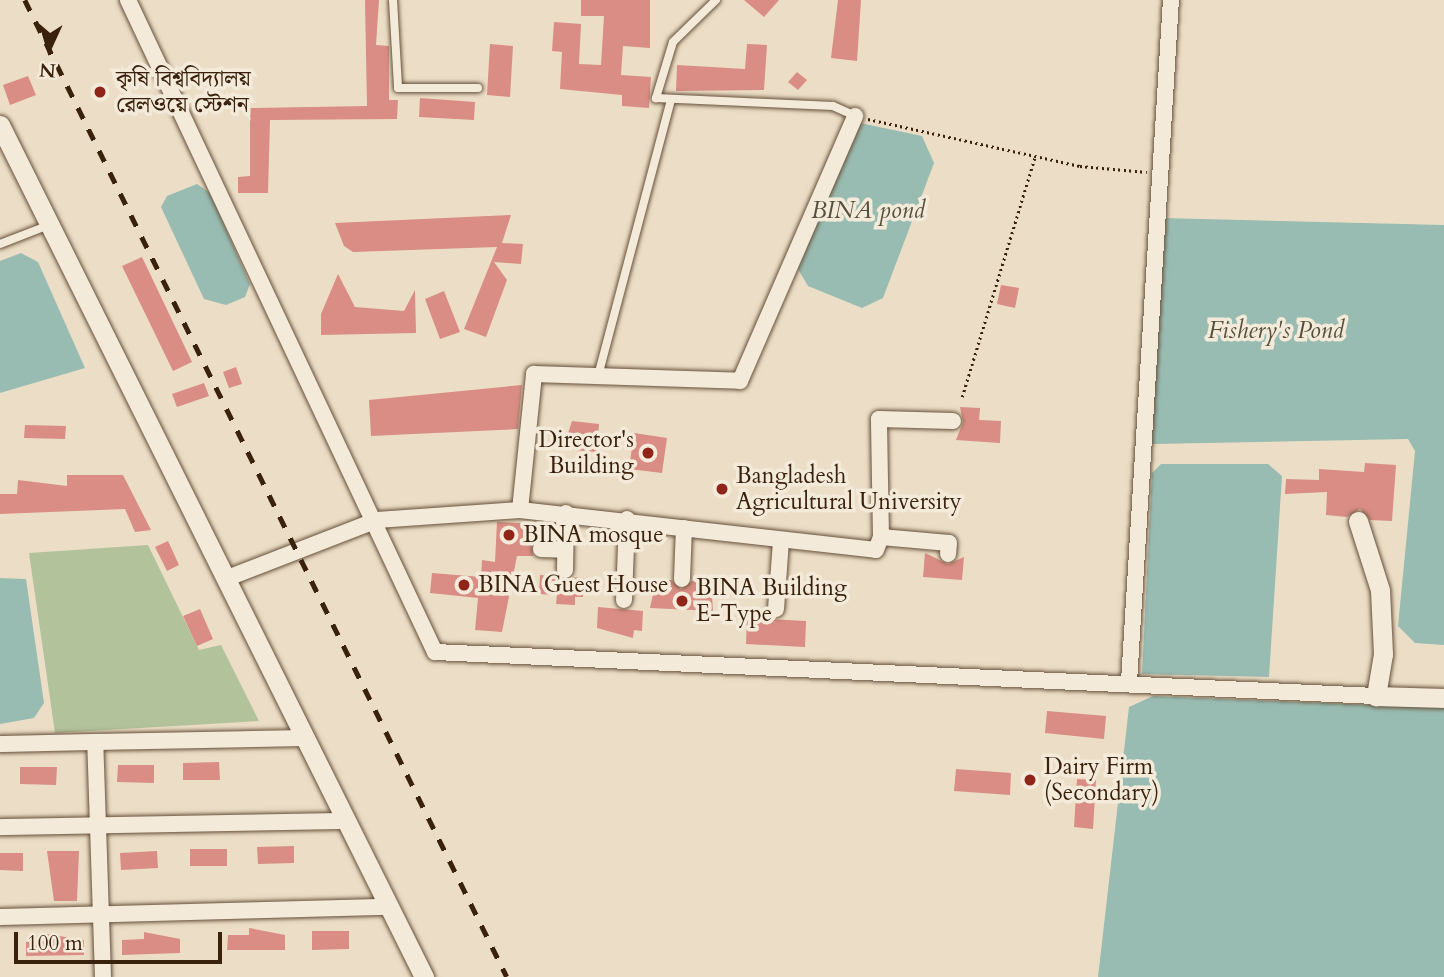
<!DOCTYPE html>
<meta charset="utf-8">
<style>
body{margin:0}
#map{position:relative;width:1444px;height:977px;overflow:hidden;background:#ecdec6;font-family:Cardo,"Noto Serif Bengali",serif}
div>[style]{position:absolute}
.green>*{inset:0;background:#b2c29a}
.water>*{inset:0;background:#99bcb2}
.building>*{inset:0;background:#d98d84}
.path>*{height:2.5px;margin-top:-1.25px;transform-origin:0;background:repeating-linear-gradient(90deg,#39210c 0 2px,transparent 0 5.5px)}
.roads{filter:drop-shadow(0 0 2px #66503a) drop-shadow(0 0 2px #66503a)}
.service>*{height:8px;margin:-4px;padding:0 4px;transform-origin:4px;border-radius:4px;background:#f3eada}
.minor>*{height:16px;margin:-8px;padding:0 8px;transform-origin:8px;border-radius:8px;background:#f3eada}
.tertiary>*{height:19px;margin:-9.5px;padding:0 9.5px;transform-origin:9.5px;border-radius:9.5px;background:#f3eada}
.rail>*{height:4.5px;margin-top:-2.25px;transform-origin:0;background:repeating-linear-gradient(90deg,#39210c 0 12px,transparent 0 24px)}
.dots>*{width:19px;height:19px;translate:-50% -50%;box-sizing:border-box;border:4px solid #f3eada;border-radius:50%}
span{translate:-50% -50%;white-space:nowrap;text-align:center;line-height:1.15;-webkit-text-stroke:7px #f3eada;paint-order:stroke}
.poi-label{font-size:23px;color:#39210c}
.left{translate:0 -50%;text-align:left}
.right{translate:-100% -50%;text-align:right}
.water-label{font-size:24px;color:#56503e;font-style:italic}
.north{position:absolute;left:14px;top:14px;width:70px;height:70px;-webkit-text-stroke:5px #f3eada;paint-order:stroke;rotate:184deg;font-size:19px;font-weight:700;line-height:28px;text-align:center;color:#39210c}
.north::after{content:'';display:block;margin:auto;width:24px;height:32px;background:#39210c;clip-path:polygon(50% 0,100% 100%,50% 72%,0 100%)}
.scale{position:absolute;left:14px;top:932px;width:208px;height:32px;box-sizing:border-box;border:4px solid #39210c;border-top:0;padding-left:9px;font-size:21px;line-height:24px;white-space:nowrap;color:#39210c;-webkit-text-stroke:5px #f3eada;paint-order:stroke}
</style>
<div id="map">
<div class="green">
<div style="clip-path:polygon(148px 545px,199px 650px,221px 645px,259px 721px,55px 733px,29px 553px)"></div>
</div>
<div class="water">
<div style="clip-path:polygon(860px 123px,922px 136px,934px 163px,883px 298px,862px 308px,808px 286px,798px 269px)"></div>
<div style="clip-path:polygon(197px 184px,210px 193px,250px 284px,245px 297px,226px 305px,204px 299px,161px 207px,167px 196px)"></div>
<div style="clip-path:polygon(1163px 218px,1444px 225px,1444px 645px,1415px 643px,1398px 626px,1415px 451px,1408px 439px,1153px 444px,1147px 436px)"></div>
<div style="clip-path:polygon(21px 253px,38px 262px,85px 368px,0 393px,0 261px)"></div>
<div style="clip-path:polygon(1161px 464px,1268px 464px,1282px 476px,1269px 677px,1142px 674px,1152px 473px)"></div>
<div style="clip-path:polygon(0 578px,26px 579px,44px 703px,34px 718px,0 724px)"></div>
<div style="clip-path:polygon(1153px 696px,1444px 708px,1444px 977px,1098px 977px,1129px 707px)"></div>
</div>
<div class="building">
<div style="clip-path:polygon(365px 0,379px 0,376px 45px,389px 46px,389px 100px,398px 100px,397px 119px,270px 120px,268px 193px,238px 193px,238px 177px,250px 176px,250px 108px,367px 106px)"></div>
<div style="clip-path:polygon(581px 0,650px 0,650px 48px,623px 46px,621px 75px,651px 77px,649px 108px,622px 106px,622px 95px,560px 89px,562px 52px,552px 51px,554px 22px,581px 24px,579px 64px,601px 65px,604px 16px,581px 16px)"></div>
<div style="clip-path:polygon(744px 0,779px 0,764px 17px)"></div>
<div style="clip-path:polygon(838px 0,861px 0,857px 61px,831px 58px)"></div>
<div style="clip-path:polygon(490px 44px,513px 46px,510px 97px,487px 95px)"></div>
<div style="clip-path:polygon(747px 44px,767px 45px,764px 90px,676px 91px,677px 65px,745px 69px)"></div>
<div style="clip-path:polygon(797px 72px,807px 80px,798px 90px,788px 82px)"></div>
<div style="clip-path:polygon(28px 76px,36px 95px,10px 105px,3px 85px)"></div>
<div style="clip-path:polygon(420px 98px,475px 102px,474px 120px,419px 117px)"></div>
<div style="clip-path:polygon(511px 215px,502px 243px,523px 244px,521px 264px,494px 262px,507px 280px,486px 337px,464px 329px,497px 247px,353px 252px,344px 246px,335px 223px)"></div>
<div style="clip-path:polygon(142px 257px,192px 362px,173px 371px,122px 266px)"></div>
<div style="clip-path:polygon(338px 274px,355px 307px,404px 311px,415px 290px,416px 333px,321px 335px,321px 314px)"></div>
<div style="clip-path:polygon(1001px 285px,1019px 288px,1015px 308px,997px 304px)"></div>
<div style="clip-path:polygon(444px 291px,460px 332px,440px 339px,425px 299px)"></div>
<div style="clip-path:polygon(236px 367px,242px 384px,229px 388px,223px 372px)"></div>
<div style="clip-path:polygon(204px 383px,209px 396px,177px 407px,172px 394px)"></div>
<div style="clip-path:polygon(522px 385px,518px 429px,371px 436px,369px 400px)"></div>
<div style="clip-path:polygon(960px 407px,980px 408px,979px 420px,1001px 421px,1000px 443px,956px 440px,963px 422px)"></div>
<div style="clip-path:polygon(572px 421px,599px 424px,597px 452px,563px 449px)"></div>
<div style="clip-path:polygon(25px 425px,66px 426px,65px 439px,24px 438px)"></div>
<div style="clip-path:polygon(634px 433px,667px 438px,662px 473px,629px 469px)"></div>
<div style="clip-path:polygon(1365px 463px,1396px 465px,1392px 521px,1370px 520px,1360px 509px,1347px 517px,1326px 515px,1327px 492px,1285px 494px,1286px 479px,1319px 480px,1319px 469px,1364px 472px)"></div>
<div style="clip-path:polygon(67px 475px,123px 475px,151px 530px,135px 532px,125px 509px,0 514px,0 494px,17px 494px,18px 480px,67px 486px)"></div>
<div style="clip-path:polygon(497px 522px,540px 524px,539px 539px,532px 544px,533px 556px,517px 556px,502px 632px,475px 630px,478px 598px,430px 593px,432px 573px,481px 577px,482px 560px,495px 562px)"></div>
<div style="clip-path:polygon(168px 541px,179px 565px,167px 571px,155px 547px)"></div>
<div style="clip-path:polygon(925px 553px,948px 564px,964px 557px,962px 580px,923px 577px)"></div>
<div style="clip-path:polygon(540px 575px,584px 578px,583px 597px,575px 597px,575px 605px,556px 604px,557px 595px,539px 594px)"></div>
<div style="clip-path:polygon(656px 580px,672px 580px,681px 589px,692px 581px,711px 582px,713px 611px,650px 608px)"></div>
<div style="clip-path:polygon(598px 607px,643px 611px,642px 631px,634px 630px,633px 638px,597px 628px)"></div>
<div style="clip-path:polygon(200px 609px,213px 639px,197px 646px,183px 616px)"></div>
<div style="clip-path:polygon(747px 618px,806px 621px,805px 647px,746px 644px)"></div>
<div style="clip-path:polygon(1047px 711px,1106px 716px,1104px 739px,1045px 733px)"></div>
<div style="clip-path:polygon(219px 762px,220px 780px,183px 780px,183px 763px)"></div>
<div style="clip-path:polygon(118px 765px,154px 765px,154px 783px,117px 782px)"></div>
<div style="clip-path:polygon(20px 767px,57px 767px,56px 785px,20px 784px)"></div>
<div style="clip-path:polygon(956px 769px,1011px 773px,1010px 795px,954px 791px)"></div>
<div style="clip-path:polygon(1077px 779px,1096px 780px,1093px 829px,1074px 827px)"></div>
<div style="clip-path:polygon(294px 846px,294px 863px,258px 864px,257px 847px)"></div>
<div style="clip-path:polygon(190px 849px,227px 849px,227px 866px,190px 866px)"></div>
<div style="clip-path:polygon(47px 851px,79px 851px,77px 901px,54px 901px)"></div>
<div style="clip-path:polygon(157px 851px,158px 868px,121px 870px,120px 853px)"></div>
<div style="clip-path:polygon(0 853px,23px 853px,23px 871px,0 870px)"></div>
<div style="clip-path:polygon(249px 928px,285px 935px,285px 950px,227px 950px,228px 935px,249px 935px)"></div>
<div style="clip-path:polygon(312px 931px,349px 931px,349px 949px,312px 950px)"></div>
<div style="clip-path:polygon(144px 932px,180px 939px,180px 953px,122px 955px,122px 940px,144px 939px)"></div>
<div style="clip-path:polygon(47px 934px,84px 940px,84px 955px,26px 956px,26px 942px,47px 941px)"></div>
</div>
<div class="path">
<div style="left:868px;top:119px;width:217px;rotate:12.5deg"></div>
<div style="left:1080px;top:166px;width:67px;rotate:5.1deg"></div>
<div style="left:962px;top:397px;width:251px;rotate:-73.1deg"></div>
</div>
<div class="roads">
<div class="service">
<div style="left:393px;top:0;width:88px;rotate:86.7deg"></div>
<div style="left:398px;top:88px;width:80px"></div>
<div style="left:716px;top:0;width:60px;rotate:135.7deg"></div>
<div style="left:673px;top:42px;width:59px;rotate:106.9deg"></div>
<div style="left:656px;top:98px;width:177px;rotate:2.6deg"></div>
<div style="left:833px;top:106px;width:24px;rotate:24deg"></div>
<div style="left:0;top:244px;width:53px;rotate:-21.2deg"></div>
<div style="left:598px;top:376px;width:286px;rotate:-75.2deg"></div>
</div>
<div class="minor">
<div style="left:128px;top:0;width:721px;rotate:64.79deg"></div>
<div style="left:435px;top:652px;width:942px;rotate:2.68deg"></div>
<div style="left:520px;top:510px;width:137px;rotate:-84.1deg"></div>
<div style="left:534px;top:374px;width:206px;rotate:1.9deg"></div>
<div style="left:740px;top:381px;width:289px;rotate:-66.5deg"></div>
<div style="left:881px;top:537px;width:68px;rotate:5deg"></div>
<div style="left:949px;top:543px;width:11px;rotate:95deg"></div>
<div style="left:541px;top:549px;width:24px;rotate:2deg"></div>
<div style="left:565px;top:570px;width:57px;rotate:-89deg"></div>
<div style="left:225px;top:579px;width:163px;rotate:-21.2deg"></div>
<div style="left:377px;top:520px;width:143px;rotate:-4deg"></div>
<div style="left:520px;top:510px;width:358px;rotate:6.4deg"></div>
<div style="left:876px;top:550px;width:14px;rotate:-69deg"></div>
<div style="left:881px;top:537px;width:118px;rotate:-91deg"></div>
<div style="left:879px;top:419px;width:74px;rotate:1.5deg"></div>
<div style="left:682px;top:579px;width:51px;rotate:-87.8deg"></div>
<div style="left:624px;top:600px;width:81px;rotate:-87.9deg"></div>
<div style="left:776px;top:609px;width:68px;rotate:-85.8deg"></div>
<div style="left:1129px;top:682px;width:683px;rotate:-86.48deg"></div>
<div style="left:0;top:744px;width:95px;rotate:-1.2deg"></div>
<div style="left:0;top:827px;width:346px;rotate:-1deg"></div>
<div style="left:0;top:917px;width:389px;rotate:-1.5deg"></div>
<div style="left:103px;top:977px;width:235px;rotate:-91.9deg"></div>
<div style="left:95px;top:742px;width:209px;rotate:-1.1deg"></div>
</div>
<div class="tertiary">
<div style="left:0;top:125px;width:952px;rotate:63.54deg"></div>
<div style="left:1358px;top:521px;width:72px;rotate:72.3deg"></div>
<div style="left:1380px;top:590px;width:64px;rotate:87.3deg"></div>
<div style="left:1383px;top:654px;width:43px;rotate:99.5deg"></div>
<div style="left:1376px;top:696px;width:68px;rotate:1.7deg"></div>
</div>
</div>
<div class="rail">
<div style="left:25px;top:0;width:1089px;rotate:63.74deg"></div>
</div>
<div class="dots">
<div style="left:100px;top:92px;background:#8f2418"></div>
<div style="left:648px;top:453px;background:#8f2418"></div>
<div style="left:722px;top:489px;background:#8f2418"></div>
<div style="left:509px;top:535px;background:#8f2418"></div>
<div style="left:464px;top:585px;background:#8f2418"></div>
<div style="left:682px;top:601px;background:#8f2418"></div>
<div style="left:1030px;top:780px;background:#8f2418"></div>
</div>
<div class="poi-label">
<span class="left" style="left:116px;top:92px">কৃষি বিশ্ববিদ্যালয়<br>রেলওয়ে স্টেশন</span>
<span class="right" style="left:634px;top:453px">Director's<br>Building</span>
<span class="left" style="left:736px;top:489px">Bangladesh<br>Agricultural University</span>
<span class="left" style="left:523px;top:535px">BINA mosque</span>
<span class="left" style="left:478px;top:585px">BINA Guest House</span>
<span class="left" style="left:696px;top:601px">BINA Building<br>E-Type</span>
<span class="left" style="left:1044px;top:780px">Dairy Firm<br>(Secondary)</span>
</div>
<div class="water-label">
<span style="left:868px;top:211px">BINA pond</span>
<span style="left:1276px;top:331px">Fishery's Pond</span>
</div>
<div class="north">N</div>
<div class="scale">100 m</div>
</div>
